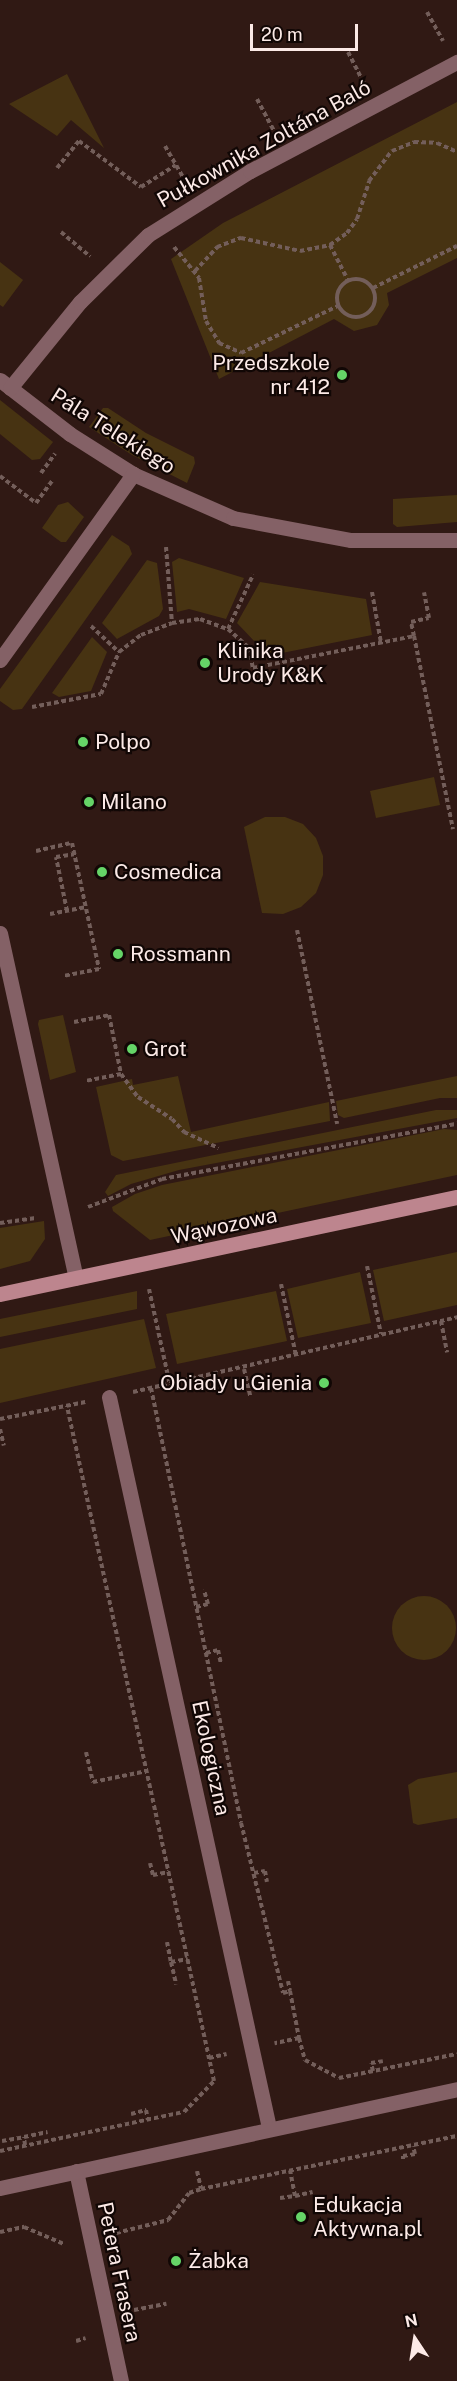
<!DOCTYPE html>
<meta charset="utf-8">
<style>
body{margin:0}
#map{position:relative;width:457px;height:2381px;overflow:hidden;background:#301914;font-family:"Public Sans",sans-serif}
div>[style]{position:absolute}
.green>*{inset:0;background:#473312}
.round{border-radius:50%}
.path>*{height:4px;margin-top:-2px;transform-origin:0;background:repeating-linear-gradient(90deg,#735e5a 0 4.5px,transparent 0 7.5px)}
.path>.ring{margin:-2px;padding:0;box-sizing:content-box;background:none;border:4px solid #735e5a;border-radius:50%}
.street>*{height:15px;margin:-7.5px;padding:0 7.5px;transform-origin:7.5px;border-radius:7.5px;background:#846166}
.secondary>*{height:15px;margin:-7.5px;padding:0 7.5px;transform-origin:7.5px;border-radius:7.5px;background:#bd858e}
.dots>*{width:16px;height:16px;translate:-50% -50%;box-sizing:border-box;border:3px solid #110705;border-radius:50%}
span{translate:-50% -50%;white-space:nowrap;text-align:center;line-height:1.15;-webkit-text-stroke:4.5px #110705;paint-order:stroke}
.street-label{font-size:21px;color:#fceae7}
.poi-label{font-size:21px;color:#fceae7}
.right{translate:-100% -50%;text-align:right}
.left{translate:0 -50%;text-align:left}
.north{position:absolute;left:385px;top:2309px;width:60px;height:60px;-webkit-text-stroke:4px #110705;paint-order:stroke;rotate:348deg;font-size:16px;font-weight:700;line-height:24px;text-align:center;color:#fceae7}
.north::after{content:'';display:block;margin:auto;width:21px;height:27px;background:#fceae7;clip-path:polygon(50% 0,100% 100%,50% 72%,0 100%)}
.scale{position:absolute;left:250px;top:24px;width:108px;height:27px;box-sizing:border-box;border:3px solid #fceae7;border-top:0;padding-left:8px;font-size:18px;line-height:21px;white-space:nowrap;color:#fceae7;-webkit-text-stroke:4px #110705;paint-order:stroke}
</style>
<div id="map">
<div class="green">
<div style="clip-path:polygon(67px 74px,104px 148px,71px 120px,57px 136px,9px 104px)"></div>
<div style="clip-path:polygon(457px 102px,457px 258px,387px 293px,389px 305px,377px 325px,354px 331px,334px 319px,219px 379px,171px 259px,223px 223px)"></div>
<div style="clip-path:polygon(0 262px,23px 280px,3px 307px,0 305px)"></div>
<div style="clip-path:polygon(0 400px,53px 442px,40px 459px,32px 460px,0 434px)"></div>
<div style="clip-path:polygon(103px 408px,108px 408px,146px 433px,194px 457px,195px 463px,187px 483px,132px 455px,89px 427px)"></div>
<div style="clip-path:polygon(457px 495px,457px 522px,397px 527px,393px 524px,393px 499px)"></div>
<div style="clip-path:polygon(68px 502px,84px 517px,66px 542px,61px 542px,42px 528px,58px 505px)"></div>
<div style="clip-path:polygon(112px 535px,129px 546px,132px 554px,22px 709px,13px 710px,0 701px,0 689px)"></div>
<div style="clip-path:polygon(179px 558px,244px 578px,226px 619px,189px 609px,177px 612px,172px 562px)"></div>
<div style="clip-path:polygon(147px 560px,157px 563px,163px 609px,159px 616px,117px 639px,102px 623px)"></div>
<div style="clip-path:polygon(260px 582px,366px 599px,372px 635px,262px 657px,258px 645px,237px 623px)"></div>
<div style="clip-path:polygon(92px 637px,107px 652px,91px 691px,59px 697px,52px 693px)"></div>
<div style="clip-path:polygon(434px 777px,440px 805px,376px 818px,370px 791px)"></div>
<div style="clip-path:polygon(265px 817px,285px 817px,303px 824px,316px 838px,323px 856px,323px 875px,316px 893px,301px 907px,283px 914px,262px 913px,244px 827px)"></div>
<div style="clip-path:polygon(63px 1015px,76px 1072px,50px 1080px,38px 1024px,39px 1020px)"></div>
<div style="clip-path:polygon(178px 1076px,191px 1132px,329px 1102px,330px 1121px,123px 1161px,111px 1155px,96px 1087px,132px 1079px,133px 1085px)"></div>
<div style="clip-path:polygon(457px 1076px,457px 1098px,440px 1098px,344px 1118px,338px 1115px,336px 1101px)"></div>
<div style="clip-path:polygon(436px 1110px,457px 1110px,457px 1118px,179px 1170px,131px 1184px,108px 1196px,105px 1192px,116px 1175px)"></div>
<div style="clip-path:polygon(444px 1129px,457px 1130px,457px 1175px,150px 1240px,113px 1211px,112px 1207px,135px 1194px,162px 1185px)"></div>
<div style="clip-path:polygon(44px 1221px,45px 1239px,30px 1261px,0 1269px,0 1228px)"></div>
<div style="clip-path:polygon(457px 1252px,457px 1305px,384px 1321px,373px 1270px)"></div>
<div style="clip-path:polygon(360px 1272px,371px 1323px,298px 1338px,287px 1289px)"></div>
<div style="clip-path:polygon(137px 1291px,137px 1309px,0 1337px,0 1319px)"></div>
<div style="clip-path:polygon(276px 1291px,287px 1341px,177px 1364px,166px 1314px)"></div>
<div style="clip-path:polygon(144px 1319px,156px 1368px,0 1403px,0 1349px)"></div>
<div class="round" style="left:392px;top:1596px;width:64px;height:64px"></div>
<div style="clip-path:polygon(457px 1772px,457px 1818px,418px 1825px,413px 1823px,408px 1785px,418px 1779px)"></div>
</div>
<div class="path">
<div style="left:427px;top:12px;width:33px;rotate:61deg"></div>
<div style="left:348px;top:52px;width:35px;rotate:63deg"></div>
<div style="left:257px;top:99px;width:36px;rotate:62deg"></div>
<div style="left:165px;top:146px;width:39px;rotate:60deg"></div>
<div style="left:57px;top:168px;width:35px;rotate:-51deg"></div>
<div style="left:79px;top:141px;width:77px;rotate:36.6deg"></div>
<div style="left:141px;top:187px;width:41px;rotate:-32.2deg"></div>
<div style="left:61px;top:232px;width:38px;rotate:40deg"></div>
<div style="left:330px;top:245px;width:39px;rotate:63deg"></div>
<div style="left:174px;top:247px;width:40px;rotate:51deg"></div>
<div style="left:199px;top:278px;width:44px;rotate:80.8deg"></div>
<div style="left:206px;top:321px;width:26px;rotate:59deg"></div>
<div style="left:219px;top:343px;width:24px;rotate:24deg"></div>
<div style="left:241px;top:353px;width:108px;rotate:-25.9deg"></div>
<div style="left:195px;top:271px;width:33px;rotate:-47deg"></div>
<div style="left:217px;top:247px;width:26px;rotate:-21deg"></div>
<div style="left:241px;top:238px;width:60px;rotate:12.4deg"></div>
<div style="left:300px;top:251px;width:31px;rotate:-11deg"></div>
<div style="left:330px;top:245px;width:21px;rotate:-35deg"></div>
<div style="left:347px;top:233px;width:17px;rotate:-54deg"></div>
<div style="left:357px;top:219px;width:40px;rotate:-72deg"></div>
<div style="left:369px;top:181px;width:38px;rotate:-53deg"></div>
<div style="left:392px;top:151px;width:24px;rotate:-22deg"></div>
<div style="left:414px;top:142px;width:23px;rotate:2deg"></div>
<div style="left:437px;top:143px;width:22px;rotate:24deg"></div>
<div class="ring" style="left:337px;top:279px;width:34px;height:34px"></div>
<div style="left:373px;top:288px;width:94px;rotate:-26.6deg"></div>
<div style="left:41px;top:473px;width:24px;rotate:-54deg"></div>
<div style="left:0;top:476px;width:45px;rotate:36.9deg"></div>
<div style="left:36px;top:503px;width:27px;rotate:-54deg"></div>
<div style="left:166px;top:547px;width:76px;rotate:85.5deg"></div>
<div style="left:372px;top:592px;width:52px;rotate:80deg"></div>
<div style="left:91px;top:626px;width:38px;rotate:43deg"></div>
<div style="left:228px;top:629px;width:60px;rotate:-65.2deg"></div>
<div style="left:414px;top:636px;width:197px;rotate:78.6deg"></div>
<div style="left:32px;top:707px;width:70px;rotate:-10.7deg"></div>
<div style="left:101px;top:694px;width:46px;rotate:-66.8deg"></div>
<div style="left:119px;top:652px;width:28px;rotate:-38deg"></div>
<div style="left:141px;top:635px;width:33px;rotate:-21deg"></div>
<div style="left:172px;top:623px;width:28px;rotate:-8deg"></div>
<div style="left:200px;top:619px;width:30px;rotate:20deg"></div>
<div style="left:228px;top:629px;width:28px;rotate:42deg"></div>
<div style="left:249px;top:648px;width:20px;rotate:79deg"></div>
<div style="left:253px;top:668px;width:164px;rotate:-11.2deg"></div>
<div style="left:414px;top:636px;width:14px;rotate:-102deg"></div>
<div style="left:411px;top:622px;width:18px;rotate:-13deg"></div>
<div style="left:429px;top:618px;width:26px;rotate:-101deg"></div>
<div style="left:36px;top:851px;width:37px;rotate:-13deg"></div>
<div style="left:72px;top:843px;width:129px;rotate:77.9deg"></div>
<div style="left:99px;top:969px;width:36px;rotate:169deg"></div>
<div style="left:67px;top:911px;width:55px;rotate:-101.5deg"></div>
<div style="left:56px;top:857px;width:18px;rotate:-9deg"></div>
<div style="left:50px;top:914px;width:37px;rotate:-11deg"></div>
<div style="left:297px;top:930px;width:198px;rotate:78.3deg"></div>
<div style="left:74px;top:1022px;width:36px;rotate:-11deg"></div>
<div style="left:109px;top:1015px;width:60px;rotate:78.5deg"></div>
<div style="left:121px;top:1074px;width:36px;rotate:169deg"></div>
<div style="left:121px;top:1074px;width:29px;rotate:54deg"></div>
<div style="left:138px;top:1097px;width:40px;rotate:32.9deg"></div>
<div style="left:172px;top:1119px;width:18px;rotate:47deg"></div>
<div style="left:184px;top:1132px;width:38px;rotate:25deg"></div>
<div style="left:88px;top:1207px;width:79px;rotate:-20.7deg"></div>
<div style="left:162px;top:1179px;width:300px;rotate:-10.6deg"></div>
<div style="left:0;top:1223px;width:36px;rotate:-8deg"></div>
<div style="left:367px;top:1266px;width:69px;rotate:78.4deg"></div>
<div style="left:281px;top:1284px;width:74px;rotate:78.2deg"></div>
<div style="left:149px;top:1289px;width:98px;rotate:77.7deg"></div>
<div style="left:441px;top:1321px;width:32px;rotate:79deg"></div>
<div style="left:244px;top:1369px;width:28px;rotate:77deg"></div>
<div style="left:151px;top:1388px;width:444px;rotate:78.3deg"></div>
<div style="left:241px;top:1823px;width:175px;rotate:76.1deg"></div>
<div style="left:283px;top:1993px;width:7px;rotate:-16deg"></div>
<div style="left:290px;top:1991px;width:48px;rotate:79.2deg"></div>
<div style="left:299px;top:2038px;width:25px;rotate:168deg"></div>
<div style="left:133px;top:1392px;width:333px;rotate:-13deg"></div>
<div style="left:0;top:1419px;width:87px;rotate:-11.3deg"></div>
<div style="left:0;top:1429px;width:17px;rotate:77deg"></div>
<div style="left:196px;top:1607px;width:12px;rotate:-14deg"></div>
<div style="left:208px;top:1604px;width:15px;rotate:-106deg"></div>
<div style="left:206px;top:1653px;width:12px;rotate:-14deg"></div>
<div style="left:218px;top:1650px;width:14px;rotate:78deg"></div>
<div style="left:86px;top:1752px;width:31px;rotate:77deg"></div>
<div style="left:93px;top:1782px;width:55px;rotate:-11.5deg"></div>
<div style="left:150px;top:1863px;width:12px;rotate:76deg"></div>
<div style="left:153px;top:1875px;width:16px;rotate:-11deg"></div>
<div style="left:254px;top:1873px;width:11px;rotate:-10deg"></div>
<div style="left:265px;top:1871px;width:11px;rotate:80deg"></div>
<div style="left:167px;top:1942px;width:20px;rotate:79deg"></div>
<div style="left:171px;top:1962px;width:17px;rotate:-10deg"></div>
<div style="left:171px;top:1962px;width:23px;rotate:77deg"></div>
<div style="left:288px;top:1981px;width:10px;rotate:79deg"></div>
<div style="left:299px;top:2038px;width:23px;rotate:75deg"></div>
<div style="left:305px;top:2060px;width:38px;rotate:28deg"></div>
<div style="left:339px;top:2078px;width:120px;rotate:-11.5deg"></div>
<div style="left:209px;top:2058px;width:18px;rotate:-13deg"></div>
<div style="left:373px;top:2071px;width:8px;rotate:-104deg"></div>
<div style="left:371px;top:2063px;width:12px;rotate:-9deg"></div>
<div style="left:131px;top:2114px;width:16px;rotate:-15deg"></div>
<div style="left:146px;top:2110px;width:10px;rotate:79deg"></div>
<div style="left:2px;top:2141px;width:22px;rotate:-10deg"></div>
<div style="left:25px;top:2145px;width:8px;rotate:-97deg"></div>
<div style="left:24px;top:2137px;width:24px;rotate:-12deg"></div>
<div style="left:0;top:2151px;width:188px;rotate:-12deg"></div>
<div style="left:184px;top:2112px;width:43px;rotate:-45.9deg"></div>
<div style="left:214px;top:2081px;width:691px;rotate:-102.29deg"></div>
<div style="left:403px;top:2159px;width:3px;rotate:-90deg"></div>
<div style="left:403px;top:2156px;width:12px;rotate:-9deg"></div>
<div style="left:415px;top:2154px;width:8px;rotate:-104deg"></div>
<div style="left:197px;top:2171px;width:18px;rotate:77deg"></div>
<div style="left:295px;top:2196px;width:18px;rotate:-13deg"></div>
<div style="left:280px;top:2198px;width:15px;rotate:-8deg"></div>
<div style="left:295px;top:2196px;width:26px;rotate:-101deg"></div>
<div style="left:0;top:2232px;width:25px;rotate:-12deg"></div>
<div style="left:24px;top:2227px;width:43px;rotate:23deg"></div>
<div style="left:116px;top:2233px;width:54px;rotate:-14deg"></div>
<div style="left:168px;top:2220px;width:34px;rotate:-52deg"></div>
<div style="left:189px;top:2193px;width:13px;rotate:-18deg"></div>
<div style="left:201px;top:2189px;width:261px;rotate:-11.7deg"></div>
<div style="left:134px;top:2310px;width:33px;rotate:-11deg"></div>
<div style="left:76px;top:2341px;width:10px;rotate:-17deg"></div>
</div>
<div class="street">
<div style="left:0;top:380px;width:88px;rotate:37.6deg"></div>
<div style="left:70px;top:434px;width:75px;rotate:32.4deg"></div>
<div style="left:133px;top:474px;width:109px;rotate:23.7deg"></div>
<div style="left:233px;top:518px;width:120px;rotate:10.6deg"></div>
<div style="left:351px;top:540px;width:106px"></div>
<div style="left:10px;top:388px;width:111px;rotate:-50.9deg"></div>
<div style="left:80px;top:302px;width:95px;rotate:-44.6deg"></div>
<div style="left:148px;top:235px;width:120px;rotate:-32.1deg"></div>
<div style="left:250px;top:171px;width:234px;rotate:-27.8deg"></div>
<div style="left:0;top:660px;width:229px;rotate:-54.4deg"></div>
<div style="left:0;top:933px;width:353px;rotate:77.6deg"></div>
<div style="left:109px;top:1397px;width:748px;rotate:77.65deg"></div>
<div style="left:76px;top:2171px;width:215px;rotate:77.9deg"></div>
<div style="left:0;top:2188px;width:468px;rotate:-12.2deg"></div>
</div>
<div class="secondary">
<div style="left:0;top:1294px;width:467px;rotate:-12deg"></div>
</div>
<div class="dots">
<div style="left:342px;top:375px;background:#65d467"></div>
<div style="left:205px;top:663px;background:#65d467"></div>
<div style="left:83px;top:742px;background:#65d467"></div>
<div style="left:89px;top:802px;background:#65d467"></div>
<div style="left:102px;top:872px;background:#65d467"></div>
<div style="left:118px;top:954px;background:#65d467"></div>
<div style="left:132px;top:1049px;background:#65d467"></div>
<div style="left:324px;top:1383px;background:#65d467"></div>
<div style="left:301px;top:2217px;background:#65d467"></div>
<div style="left:176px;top:2261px;background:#65d467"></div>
</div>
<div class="street-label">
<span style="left:264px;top:144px;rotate:-29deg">Pułkownika Zoltána Baló</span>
<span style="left:113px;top:431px;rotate:32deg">Pála Telekiego</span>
<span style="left:224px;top:1226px;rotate:-12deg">Wąwozowa</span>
<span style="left:211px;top:1758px;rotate:78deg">Ekologiczna</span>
<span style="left:119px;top:2272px;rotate:78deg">Petera Frasera</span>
</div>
<div class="poi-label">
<span class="right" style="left:330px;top:375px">Przedszkole<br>nr 412</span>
<span class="left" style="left:217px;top:663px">Klinika<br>Urody K&amp;K</span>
<span class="left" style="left:95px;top:742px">Polpo</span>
<span class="left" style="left:101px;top:802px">Milano</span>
<span class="left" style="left:114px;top:872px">Cosmedica</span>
<span class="left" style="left:130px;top:954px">Rossmann</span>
<span class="left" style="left:144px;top:1049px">Grot</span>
<span class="right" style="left:312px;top:1383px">Obiady u Gienia</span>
<span class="left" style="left:313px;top:2217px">Edukacja<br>Aktywna.pl</span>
<span class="left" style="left:188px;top:2261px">Żabka</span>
</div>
<div class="north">N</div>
<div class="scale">20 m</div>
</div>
